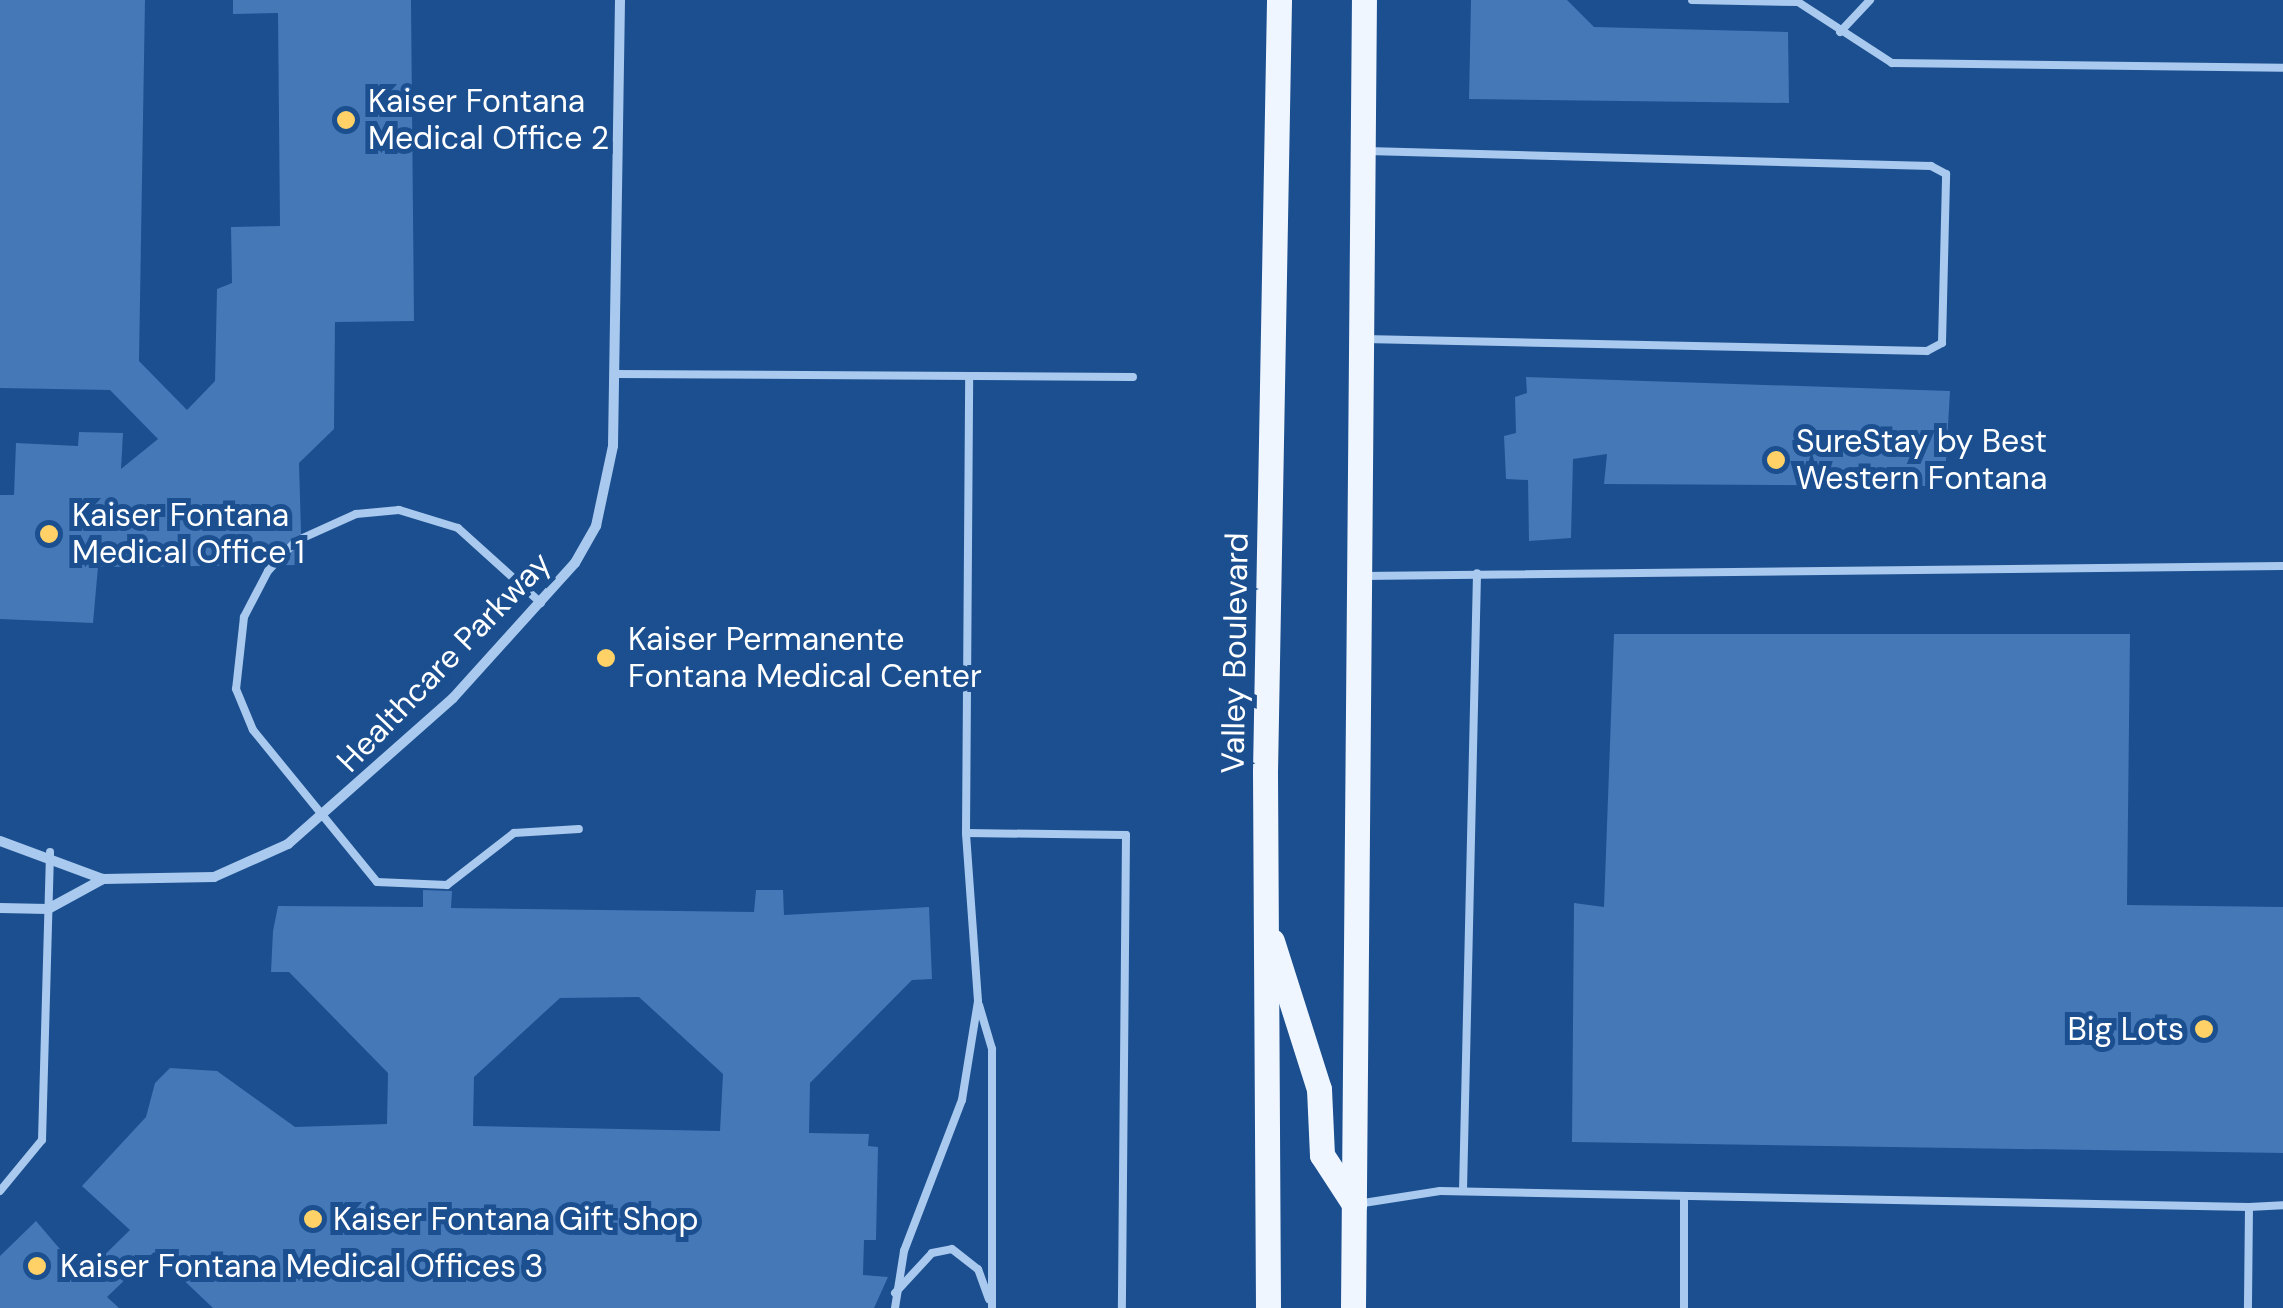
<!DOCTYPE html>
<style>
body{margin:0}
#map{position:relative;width:2283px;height:1308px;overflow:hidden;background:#1b4f8f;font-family:"DM Sans",sans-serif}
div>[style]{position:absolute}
.building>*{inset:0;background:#4478b7}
.service>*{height:8px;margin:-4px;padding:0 4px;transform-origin:4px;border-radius:4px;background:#a9c9ee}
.minor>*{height:10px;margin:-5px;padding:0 5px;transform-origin:5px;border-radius:5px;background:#a9c9ee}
.primary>*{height:25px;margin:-12.5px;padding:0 12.5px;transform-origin:12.5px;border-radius:12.5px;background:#f0f6ff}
.dots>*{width:28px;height:28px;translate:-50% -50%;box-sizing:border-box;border:5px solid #1b4f8f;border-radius:50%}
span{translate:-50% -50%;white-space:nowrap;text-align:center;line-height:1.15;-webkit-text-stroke:10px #1b4f8f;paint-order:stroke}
.poi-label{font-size:32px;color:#fff}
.left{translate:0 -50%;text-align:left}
.right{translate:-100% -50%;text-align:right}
.street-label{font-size:32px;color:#fff}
</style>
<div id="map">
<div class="building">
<div style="clip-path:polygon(0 0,145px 0,139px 361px,187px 410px,215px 381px,217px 289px,232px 283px,231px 227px,280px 226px,278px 13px,233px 14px,233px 0,411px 0,414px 321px,335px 322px,334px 429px,299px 463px,302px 565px,98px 567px,93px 623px,0 619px,0 495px,14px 495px,16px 443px,78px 446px,79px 432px,123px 433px,121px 469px,158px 439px,110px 390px,0 388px)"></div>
<div style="clip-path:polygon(1471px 0,1567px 0,1594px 27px,1788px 32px,1789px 103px,1469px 99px)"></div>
<div style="clip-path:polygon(1526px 377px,1950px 391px,1946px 461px,1928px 461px,1928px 486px,1604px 484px,1607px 454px,1573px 459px,1571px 538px,1529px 541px,1528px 480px,1506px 479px,1504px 436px,1516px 433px,1515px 397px,1527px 393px)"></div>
<div style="clip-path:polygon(1614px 634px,2130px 634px,2127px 905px,2283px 907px,2283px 1153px,1572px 1142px,1574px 903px,1604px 907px)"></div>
<div style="clip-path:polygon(evenodd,423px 890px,452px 891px,451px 908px,754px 912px,756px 890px,783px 890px,784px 915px,929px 907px,932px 979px,912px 980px,810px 1083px,809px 1133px,869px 1134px,868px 1146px,878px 1147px,876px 1240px,864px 1240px,863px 1275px,888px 1277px,874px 1308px,213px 1308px,154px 1252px,107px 1297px,119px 1308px,0 1308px,0 1256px,36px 1221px,83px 1276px,130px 1230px,82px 1186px,146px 1117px,155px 1083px,170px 1068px,217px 1071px,295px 1127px,387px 1124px,388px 1073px,289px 972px,271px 972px,273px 931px,278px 906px,423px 907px,423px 890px,639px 997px,723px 1074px,720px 1131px,473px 1126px,474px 1077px,560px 998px,639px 997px)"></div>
</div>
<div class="service">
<div style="left:1692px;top:0;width:106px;rotate:1.1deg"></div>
<div style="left:1798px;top:2px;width:112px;rotate:33deg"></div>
<div style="left:1892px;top:63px;width:391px;rotate:0.7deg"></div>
<div style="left:1840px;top:32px;width:44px;rotate:-46.8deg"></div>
<div style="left:1364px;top:339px;width:563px;rotate:1.22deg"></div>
<div style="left:1927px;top:351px;width:17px;rotate:-28deg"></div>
<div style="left:1942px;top:343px;width:169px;rotate:-88.6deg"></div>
<div style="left:1946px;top:174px;width:17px;rotate:-152deg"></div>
<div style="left:1931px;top:166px;width:564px;rotate:-178.48deg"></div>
<div style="left:615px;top:374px;width:518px;rotate:0.33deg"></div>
<div style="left:1362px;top:576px;width:921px;rotate:-0.62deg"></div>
<div style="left:541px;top:603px;width:112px;rotate:-137.9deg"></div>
<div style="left:458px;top:528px;width:62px;rotate:-163deg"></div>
<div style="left:399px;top:510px;width:43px;rotate:174.7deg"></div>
<div style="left:356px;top:514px;width:66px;rotate:155.8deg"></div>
<div style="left:296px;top:541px;width:41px;rotate:133deg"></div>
<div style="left:268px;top:571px;width:52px;rotate:117.6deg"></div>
<div style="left:244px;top:617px;width:72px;rotate:96.3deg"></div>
<div style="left:236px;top:689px;width:44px;rotate:67.5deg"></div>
<div style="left:253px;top:730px;width:196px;rotate:50.8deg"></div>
<div style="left:377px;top:882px;width:70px;rotate:2.5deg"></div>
<div style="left:447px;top:885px;width:85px;rotate:-37.8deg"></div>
<div style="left:514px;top:833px;width:65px;rotate:-3.5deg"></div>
<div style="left:966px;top:833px;width:160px;rotate:0.7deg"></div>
<div style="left:1126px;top:835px;width:473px;rotate:90.5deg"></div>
<div style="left:979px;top:1005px;width:46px;rotate:73.5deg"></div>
<div style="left:992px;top:1049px;width:259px;rotate:90deg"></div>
<div style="left:0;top:1191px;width:66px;rotate:-50.5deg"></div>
<div style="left:42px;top:1140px;width:288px;rotate:-88.4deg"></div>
<div style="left:1463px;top:1191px;width:618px;rotate:-88.7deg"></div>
<div style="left:1357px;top:1204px;width:84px;rotate:-8.9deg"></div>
<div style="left:1440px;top:1191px;width:809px;rotate:1.13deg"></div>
<div style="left:2249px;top:1207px;width:101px;rotate:90.6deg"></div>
<div style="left:2249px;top:1207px;width:34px;rotate:-3deg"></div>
<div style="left:895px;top:1293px;width:54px;rotate:-47.2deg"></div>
<div style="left:932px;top:1253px;width:20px;rotate:-11deg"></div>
<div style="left:952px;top:1249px;width:33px;rotate:38deg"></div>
<div style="left:978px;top:1269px;width:32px;rotate:70deg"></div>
<div style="left:895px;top:1308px;width:58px;rotate:-81deg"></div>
<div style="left:904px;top:1251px;width:162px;rotate:-69deg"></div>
<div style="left:962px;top:1100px;width:100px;rotate:-80.8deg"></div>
<div style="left:978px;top:1001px;width:168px;rotate:-94.1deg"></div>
<div style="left:966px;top:833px;width:457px;rotate:-89.6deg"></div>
<div style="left:1684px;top:1308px;width:112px;rotate:-90deg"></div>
</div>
<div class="minor">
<div style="left:0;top:841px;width:110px;rotate:20.3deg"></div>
<div style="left:0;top:908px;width:48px;rotate:1.2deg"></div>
<div style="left:48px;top:909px;width:63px;rotate:-28.6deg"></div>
<div style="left:103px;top:879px;width:111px;rotate:-1deg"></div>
<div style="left:214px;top:877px;width:81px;rotate:-24deg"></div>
<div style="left:288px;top:844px;width:220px;rotate:-41.5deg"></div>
<div style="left:453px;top:698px;width:182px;rotate:-47.9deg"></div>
<div style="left:575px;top:563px;width:43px;rotate:-60.4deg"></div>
<div style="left:596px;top:526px;width:82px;rotate:-78deg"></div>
<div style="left:613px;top:446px;width:446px;rotate:-89.1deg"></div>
</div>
<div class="primary">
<div style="left:1272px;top:941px;width:155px;rotate:72.4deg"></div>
<div style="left:1319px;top:1089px;width:66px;rotate:87.4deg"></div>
<div style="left:1322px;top:1155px;width:59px;rotate:56.9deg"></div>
<div style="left:1268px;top:1308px;width:536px;rotate:-90.32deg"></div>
<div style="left:1265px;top:772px;width:772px;rotate:-88.96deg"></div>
<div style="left:1353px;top:1308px;width:1308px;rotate:-89.52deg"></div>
</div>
<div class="dots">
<div style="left:346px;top:120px;background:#ffd166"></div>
<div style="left:1776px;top:460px;background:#ffd166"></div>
<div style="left:49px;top:534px;background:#ffd166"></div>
<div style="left:606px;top:658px;background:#ffd166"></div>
<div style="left:2204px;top:1029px;background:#ffd166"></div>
<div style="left:313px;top:1219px;background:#ffd166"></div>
<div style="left:37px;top:1266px;background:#ffd166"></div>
</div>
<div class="poi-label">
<span class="left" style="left:368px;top:120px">Kaiser Fontana<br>Medical Office 2</span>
<span class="left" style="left:1796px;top:460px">SureStay by Best<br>Western Fontana</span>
<span class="left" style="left:72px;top:534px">Kaiser Fontana<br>Medical Office 1</span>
<span class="left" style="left:628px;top:658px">Kaiser Permanente<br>Fontana Medical Center</span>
<span class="right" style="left:2184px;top:1029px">Big Lots</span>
<span class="left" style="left:333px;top:1219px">Kaiser Fontana Gift Shop</span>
<span class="left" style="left:60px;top:1266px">Kaiser Fontana Medical Offices 3</span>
</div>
<div class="street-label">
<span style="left:1235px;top:653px;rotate:-89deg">Valley Boulevard</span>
<span style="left:444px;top:662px;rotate:-46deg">Healthcare Parkway</span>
</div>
</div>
